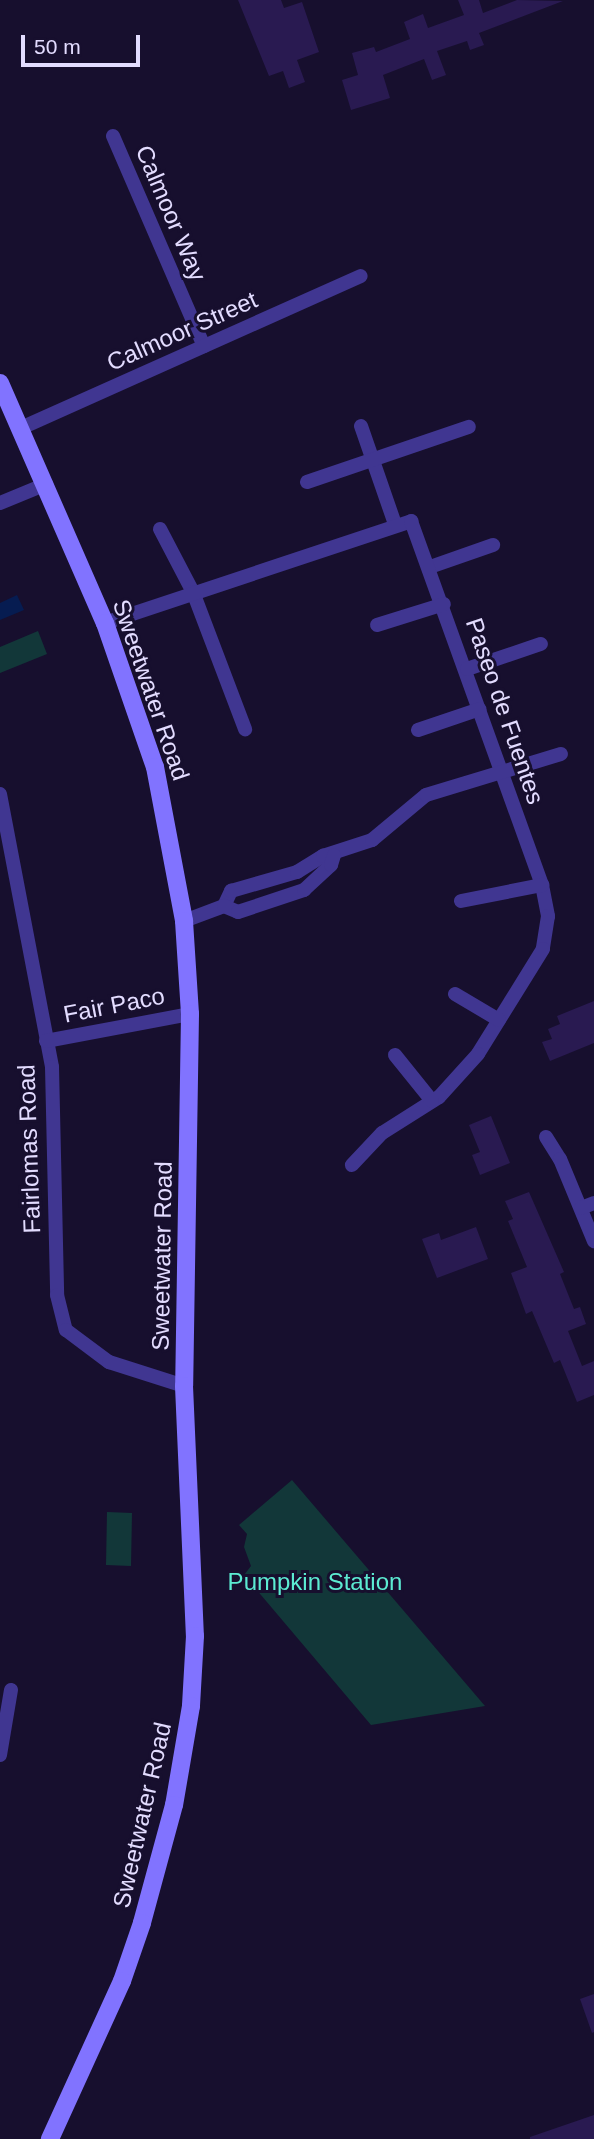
<!DOCTYPE html>
<style>
body{margin:0}
#map{position:relative;width:594px;height:2139px;overflow:hidden;background:#170f2e;font-family:Arial,sans-serif}
div>[style]{position:absolute}
.green>*{inset:0;background:#123739}
.water>*{inset:0;background:#061c51}
.building>*{inset:0;background:#291a51}
.street>*{height:14px;margin:-7px;padding:0 7px;transform-origin:7px;border-radius:7px;background:#403691}
.secondary>*{height:18px;margin:-9px;padding:0 9px;transform-origin:9px;border-radius:9px;background:#8173ff}
span{translate:-50% -50%;white-space:nowrap;text-align:center;line-height:1.15;-webkit-text-stroke:6px #170f2e;paint-order:stroke}
.street-label{font-size:24px;color:#e3dcff}
.park-label{font-size:24px;color:#5cebd2}
.scale{position:absolute;left:21px;top:35px;width:119px;height:32px;box-sizing:border-box;border:4px solid #e3dcff;border-top:0;padding-left:9px;font-size:21px;line-height:24px;white-space:nowrap;color:#e3dcff;-webkit-text-stroke:5px #170f2e;paint-order:stroke}
</style>
<div id="map">
<div class="green">
<div style="clip-path:polygon(38px 631px,47px 654px,0 673px,0 647px)"></div>
<div style="clip-path:polygon(292px 1480px,485px 1706px,371px 1725px,244px 1575px,251px 1566px,244px 1547px,247px 1534px,239px 1525px)"></div>
<div style="clip-path:polygon(107px 1512px,132px 1513px,131px 1566px,106px 1565px)"></div>
</div>
<div class="water">
<div style="clip-path:polygon(17px 595px,24px 610px,0 620px,0 603px)"></div>
</div>
<div class="building">
<div style="clip-path:polygon(238px 0,281px 0,284px 8px,302px 2px,319px 52px,297px 60px,305px 82px,289px 88px,283px 71px,269px 76px)"></div>
<div style="clip-path:polygon(458px 0,479px 0,483px 13px,517px 0,563px 1px,479px 33px,484px 45px,470px 50px,467px 41px,437px 51px,446px 75px,432px 80px,424px 59px,383px 75px,390px 98px,351px 110px,342px 80px,358px 75px,352px 53px,374px 47px,376px 52px,410px 39px,404px 22px,423px 14px,428px 28px,464px 15px)"></div>
<div style="clip-path:polygon(594px 1001px,594px 1043px,550px 1061px,542px 1042px,552px 1039px,548px 1029px,560px 1024px,557px 1016px)"></div>
<div style="clip-path:polygon(491px 1116px,510px 1163px,480px 1175px,472px 1155px,480px 1152px,469px 1125px)"></div>
<div style="clip-path:polygon(529px 1192px,564px 1272px,560px 1274px,574px 1309px,580px 1307px,586px 1324px,568px 1331px,582px 1366px,594px 1361px,594px 1395px,577px 1402px,560px 1360px,554px 1363px,532px 1311px,526px 1314px,511px 1273px,527px 1267px,508px 1221px,513px 1219px,505px 1201px)"></div>
<div style="clip-path:polygon(476px 1227px,488px 1259px,437px 1278px,422px 1239px,439px 1233px,441px 1240px)"></div>
<div style="clip-path:polygon(594px 1994px,594px 2032px,592px 2033px,580px 1999px)"></div>
<div style="clip-path:polygon(594px 2115px,594px 2139px,530px 2139px,530px 2137px)"></div>
</div>
<div class="street">
<div style="left:113px;top:136px;width:229px;rotate:66.6deg"></div>
<div style="left:361px;top:426px;width:104px;rotate:70.9deg"></div>
<div style="left:21px;top:428px;width:372px;rotate:-24.1deg"></div>
<div style="left:307px;top:482px;width:171px;rotate:-18.8deg"></div>
<div style="left:0;top:503px;width:50px;rotate:-22.4deg"></div>
<div style="left:160px;top:529px;width:71px;rotate:62.4deg"></div>
<div style="left:193px;top:592px;width:147px;rotate:69.2deg"></div>
<div style="left:430px;top:567px;width:67px;rotate:-19.2deg"></div>
<div style="left:105px;top:623px;width:323px;rotate:-18.4deg"></div>
<div style="left:411px;top:521px;width:387px;rotate:70.2deg"></div>
<div style="left:542px;top:885px;width:32px;rotate:79deg"></div>
<div style="left:548px;top:916px;width:33px;rotate:99deg"></div>
<div style="left:543px;top:949px;width:123px;rotate:121.8deg"></div>
<div style="left:478px;top:1054px;width:58px;rotate:132.2deg"></div>
<div style="left:439px;top:1097px;width:67px;rotate:147.7deg"></div>
<div style="left:382px;top:1133px;width:44px;rotate:133.2deg"></div>
<div style="left:377px;top:625px;width:70px;rotate:-17.4deg"></div>
<div style="left:467px;top:669px;width:78px;rotate:-18.7deg"></div>
<div style="left:418px;top:730px;width:65px;rotate:-18.7deg"></div>
<div style="left:0;top:794px;width:278px;rotate:79.2deg"></div>
<div style="left:52px;top:1067px;width:228px;rotate:88.7deg"></div>
<div style="left:57px;top:1295px;width:36px;rotate:76deg"></div>
<div style="left:66px;top:1330px;width:54px;rotate:36.7deg"></div>
<div style="left:109px;top:1362px;width:79px;rotate:17.7deg"></div>
<div style="left:461px;top:901px;width:83px;rotate:-11.2deg"></div>
<div style="left:224px;top:906px;width:17px;rotate:-65deg"></div>
<div style="left:231px;top:891px;width:69px;rotate:-16.1deg"></div>
<div style="left:297px;top:872px;width:31px;rotate:-32deg"></div>
<div style="left:323px;top:856px;width:52px;rotate:-18.1deg"></div>
<div style="left:372px;top:840px;width:70px;rotate:-39.8deg"></div>
<div style="left:426px;top:795px;width:141px;rotate:-16.9deg"></div>
<div style="left:184px;top:921px;width:43px;rotate:-20.6deg"></div>
<div style="left:224px;top:906px;width:15px;rotate:23deg"></div>
<div style="left:238px;top:912px;width:70px;rotate:-18.4deg"></div>
<div style="left:304px;top:890px;width:37px;rotate:-43deg"></div>
<div style="left:331px;top:865px;width:10px;rotate:-73deg"></div>
<div style="left:455px;top:994px;width:51px;rotate:30.6deg"></div>
<div style="left:46px;top:1041px;width:147px;rotate:-10.6deg"></div>
<div style="left:395px;top:1055px;width:59px;rotate:51.2deg"></div>
<div style="left:546px;top:1137px;width:26px;rotate:58deg"></div>
<div style="left:560px;top:1159px;width:89px;rotate:67.5deg"></div>
<div style="left:581px;top:1208px;width:14px;rotate:-21deg"></div>
<div style="left:0;top:1755px;width:66px;rotate:-80.4deg"></div>
</div>
<div class="secondary">
<div style="left:0;top:383px;width:262px;rotate:66.4deg"></div>
<div style="left:105px;top:623px;width:152px;rotate:70.9deg"></div>
<div style="left:155px;top:767px;width:157px;rotate:79.3deg"></div>
<div style="left:184px;top:921px;width:93px;rotate:86.3deg"></div>
<div style="left:190px;top:1014px;width:372px;rotate:90.9deg"></div>
<div style="left:184px;top:1386px;width:250px;rotate:87.5deg"></div>
<div style="left:195px;top:1636px;width:70px;rotate:93.3deg"></div>
<div style="left:191px;top:1706px;width:100px;rotate:99.7deg"></div>
<div style="left:174px;top:1805px;width:122px;rotate:105.2deg"></div>
<div style="left:142px;top:1923px;width:61px;rotate:109deg"></div>
<div style="left:122px;top:1981px;width:174px;rotate:114.5deg"></div>
</div>
<div class="street-label">
<span style="left:171px;top:213px;rotate:67deg">Calmoor Way</span>
<span style="left:182px;top:331px;rotate:-24deg">Calmoor Street</span>
<span style="left:151px;top:690px;rotate:71deg">Sweetwater Road</span>
<span style="left:505px;top:711px;rotate:71deg">Paseo de Fuentes</span>
<span style="left:114px;top:1005px;rotate:-11deg">Fair Paco</span>
<span style="left:29px;top:1149px;rotate:-92deg">Fairlomas Road</span>
<span style="left:162px;top:1256px;rotate:-89deg">Sweetwater Road</span>
<span style="left:142px;top:1815px;rotate:-77deg">Sweetwater Road</span>
</div>
<div class="park-label">
<span style="left:315px;top:1582px">Pumpkin Station</span>
</div>
<div class="scale">50 m</div>
</div>
